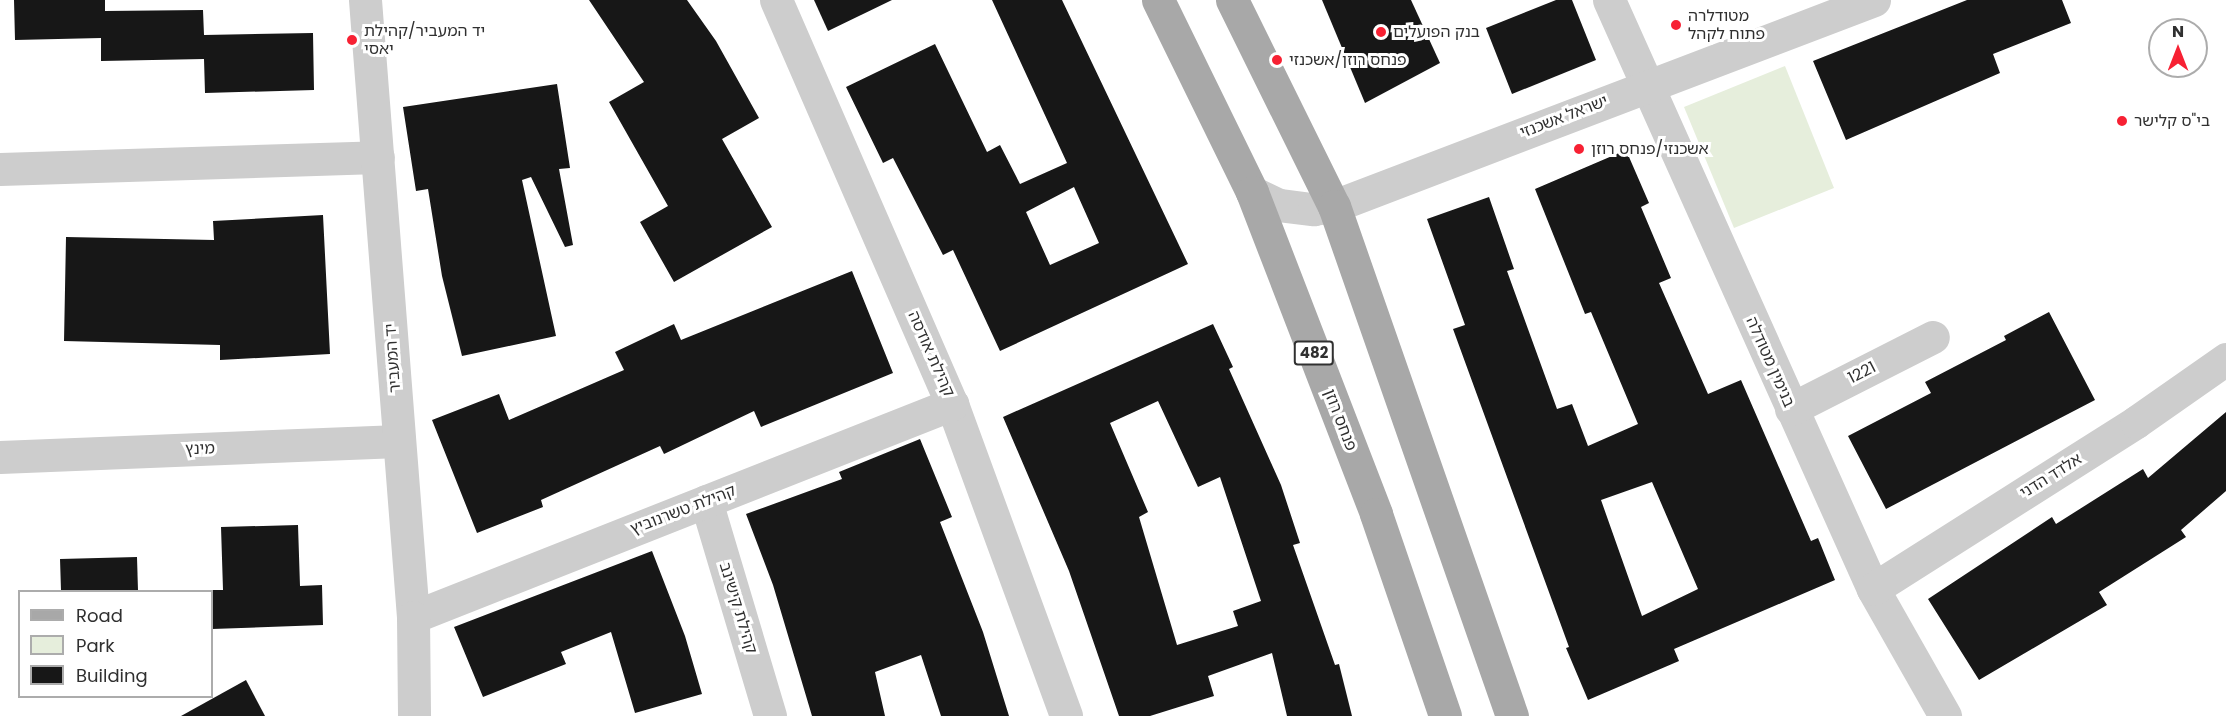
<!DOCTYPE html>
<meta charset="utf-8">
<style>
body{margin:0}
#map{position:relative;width:2226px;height:716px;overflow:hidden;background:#fff;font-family:Poppins,"Noto Sans Hebrew",sans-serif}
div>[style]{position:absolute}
.green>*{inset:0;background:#e6eedc}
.building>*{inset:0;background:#171717}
.minor>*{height:33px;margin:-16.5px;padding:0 16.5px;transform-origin:16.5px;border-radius:16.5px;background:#cdcdcd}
.tertiary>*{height:33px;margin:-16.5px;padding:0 16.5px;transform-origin:16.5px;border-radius:16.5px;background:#cdcdcd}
.primary>*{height:33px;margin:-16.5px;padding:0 16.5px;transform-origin:16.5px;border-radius:16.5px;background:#a8a8a8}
.dots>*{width:16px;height:16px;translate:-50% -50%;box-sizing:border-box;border:3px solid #fff;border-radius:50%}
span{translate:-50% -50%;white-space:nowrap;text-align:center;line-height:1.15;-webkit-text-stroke:6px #fff;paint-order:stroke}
.shield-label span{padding:2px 4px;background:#fff;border:2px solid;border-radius:4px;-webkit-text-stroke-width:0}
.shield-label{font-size:15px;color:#303030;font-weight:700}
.poi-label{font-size:16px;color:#303030}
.left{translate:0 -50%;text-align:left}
.street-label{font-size:16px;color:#303030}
.legend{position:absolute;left:18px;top:590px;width:195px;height:108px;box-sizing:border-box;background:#fff;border:2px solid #acacac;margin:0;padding:8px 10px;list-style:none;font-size:18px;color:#303030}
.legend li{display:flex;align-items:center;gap:12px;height:30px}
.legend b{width:30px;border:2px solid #acacac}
.north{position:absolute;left:2148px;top:18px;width:60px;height:60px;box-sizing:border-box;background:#fff;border:2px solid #acacac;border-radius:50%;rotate:0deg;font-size:16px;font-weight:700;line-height:24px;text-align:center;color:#303030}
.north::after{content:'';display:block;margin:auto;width:21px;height:27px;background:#f72133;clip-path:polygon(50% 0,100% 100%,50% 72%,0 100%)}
</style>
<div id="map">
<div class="green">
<div style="clip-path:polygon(1785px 66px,1834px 188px,1734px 228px,1684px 107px)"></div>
</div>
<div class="building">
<div style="clip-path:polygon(14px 0,105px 0,105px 11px,203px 10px,204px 35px,313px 33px,314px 90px,205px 93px,204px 59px,101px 61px,101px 38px,15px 40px)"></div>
<div style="clip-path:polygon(589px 0,687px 0,716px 41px,759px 118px,722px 139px,772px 227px,674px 282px,640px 222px,668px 206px,609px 102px,644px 82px)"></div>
<div style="clip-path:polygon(814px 0,892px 0,828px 31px)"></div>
<div style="clip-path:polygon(evenodd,992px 0,1062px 0,1188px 264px,1000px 351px,953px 250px,943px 255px,893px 158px,883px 163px,846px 87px,935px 44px,987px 152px,1000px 145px,1020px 184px,1067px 163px,992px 0,1074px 187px,1099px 243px,1050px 265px,1026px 212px,1074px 187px)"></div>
<div style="clip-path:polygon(1322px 0,1411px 0,1440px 63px,1365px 103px)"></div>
<div style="clip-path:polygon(1556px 0,1572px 0,1596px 60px,1512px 94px,1486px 28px)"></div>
<div style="clip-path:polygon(1967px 0,2062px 0,2071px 23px,1993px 54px,2000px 73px,1846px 140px,1813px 61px)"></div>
<div style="clip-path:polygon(557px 84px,570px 168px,559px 169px,573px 245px,565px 247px,531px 177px,522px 180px,556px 336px,462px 356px,442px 276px,428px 189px,416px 191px,403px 107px)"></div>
<div style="clip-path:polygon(evenodd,1626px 150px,1649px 203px,1641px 207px,1671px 278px,1659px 283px,1708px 394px,1741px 380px,1811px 541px,1818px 538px,1835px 580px,1674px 649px,1679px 661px,1588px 700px,1566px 648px,1569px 647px,1453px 329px,1465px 325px,1427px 219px,1489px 197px,1514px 269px,1507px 271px,1557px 409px,1572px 404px,1588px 446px,1638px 424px,1591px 312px,1585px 314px,1535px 189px,1626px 150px,1652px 482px,1698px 589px,1642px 616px,1601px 500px,1652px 482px)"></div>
<div style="clip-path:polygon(323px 215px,330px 354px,220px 360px,220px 345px,64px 341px,66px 237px,214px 240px,213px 221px)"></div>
<div style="clip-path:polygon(852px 271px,893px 373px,761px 427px,754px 411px,664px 454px,660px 446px,541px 500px,543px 507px,477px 533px,432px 420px,499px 394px,509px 420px,624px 370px,615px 352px,674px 324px,681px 340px)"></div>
<div style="clip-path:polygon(2049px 312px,2095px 400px,1886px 509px,1848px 436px,1931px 393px,1925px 382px,2006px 340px,2004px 336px)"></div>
<div style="clip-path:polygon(evenodd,1213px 324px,1233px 367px,1229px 369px,1281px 485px,1300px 543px,1293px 545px,1335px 665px,1339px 664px,1352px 716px,1287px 716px,1272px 653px,1208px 676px,1214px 696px,1150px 716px,1119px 716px,1069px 571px,1003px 417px,1213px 324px,1158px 401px,1198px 487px,1220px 477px,1261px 601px,1233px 611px,1238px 626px,1177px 645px,1139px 517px,1148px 512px,1110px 423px,1158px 401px)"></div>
<div style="clip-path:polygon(2226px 412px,2226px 491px,2181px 530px,2186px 537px,2099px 592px,2107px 605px,1979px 680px,1928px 599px,2052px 517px,2056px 524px,2143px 469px,2148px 478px)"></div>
<div style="clip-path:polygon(920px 439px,952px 517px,940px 522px,983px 632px,1009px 716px,941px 716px,921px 655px,875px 672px,885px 716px,812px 716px,773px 585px,746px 514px,842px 479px,839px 472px)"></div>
<div style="clip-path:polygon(298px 525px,300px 586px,322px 585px,323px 625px,212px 629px,212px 590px,223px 590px,221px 527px)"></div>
<div style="clip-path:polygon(652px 551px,685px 636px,702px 694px,635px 713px,611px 632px,561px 652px,566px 664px,483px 697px,454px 627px)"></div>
<div style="clip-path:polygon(137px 557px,138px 591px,61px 591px,60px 559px)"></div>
<div style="clip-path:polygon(246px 680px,265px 716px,181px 716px)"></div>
</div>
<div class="minor">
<div style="left:776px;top:0;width:441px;rotate:66.5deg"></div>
<div style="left:952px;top:404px;width:332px;rotate:69.9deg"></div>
<div style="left:1609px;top:0;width:645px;rotate:65.86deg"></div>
<div style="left:1873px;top:589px;width:146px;rotate:60.4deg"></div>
<div style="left:0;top:169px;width:378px;rotate:-1.8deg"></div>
<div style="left:1252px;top:192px;width:30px;rotate:26deg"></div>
<div style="left:1279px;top:205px;width:35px;rotate:7deg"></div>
<div style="left:1314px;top:209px;width:20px;rotate:-9deg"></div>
<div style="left:1334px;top:206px;width:578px;rotate:-20.88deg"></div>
<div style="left:1791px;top:409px;width:159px;rotate:-26.9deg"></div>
<div style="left:0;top:457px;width:399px;rotate:-2.3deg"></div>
<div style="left:706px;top:501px;width:224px;rotate:73.4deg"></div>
<div style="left:1873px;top:589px;width:312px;rotate:-32.4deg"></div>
<div style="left:2136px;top:422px;width:110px;rotate:-35deg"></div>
<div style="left:413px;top:617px;width:580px;rotate:-21.56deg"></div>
</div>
<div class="tertiary">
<div style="left:365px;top:0;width:619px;rotate:85.55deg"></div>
<div style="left:413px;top:617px;width:99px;rotate:89.4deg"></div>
</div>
<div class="primary">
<div style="left:1158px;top:0;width:214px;rotate:63.9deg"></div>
<div style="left:1252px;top:192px;width:345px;rotate:68.9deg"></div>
<div style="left:1376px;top:514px;width:213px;rotate:71.1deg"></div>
<div style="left:1232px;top:0;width:230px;rotate:63.7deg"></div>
<div style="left:1334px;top:206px;width:540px;rotate:70.76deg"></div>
</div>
<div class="dots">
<div style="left:1676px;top:25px;background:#f72133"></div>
<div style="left:1381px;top:32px;background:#f72133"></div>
<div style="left:352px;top:40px;background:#f72133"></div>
<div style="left:1277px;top:60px;background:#f72133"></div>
<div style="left:2122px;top:121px;background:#f72133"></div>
<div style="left:1579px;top:149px;background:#f72133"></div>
</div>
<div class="shield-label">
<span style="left:1314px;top:353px">482</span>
</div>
<div class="poi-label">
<span class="left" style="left:1688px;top:25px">מטודלרה<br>פתוח לקהל</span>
<span class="left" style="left:364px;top:40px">יד המעביר/קהילת<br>יאסי</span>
<span class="left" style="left:1393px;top:32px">בנק הפועלים</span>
<span class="left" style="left:1289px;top:60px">פנחס רוזן/אשכנזי</span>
<span class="left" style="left:2134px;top:121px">בי"ס קלישר</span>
<span class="left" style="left:1591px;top:149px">אשכנזי/פנחס רוזן</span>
</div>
<div class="street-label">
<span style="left:1564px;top:117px;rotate:-21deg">ישראל אשכנזי</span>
<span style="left:931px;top:354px;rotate:66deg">קהילת אודסה</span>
<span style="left:393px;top:358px;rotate:-94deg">יד המעביר</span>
<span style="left:1770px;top:362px;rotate:66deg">בנימין מטודלה</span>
<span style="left:1862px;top:373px;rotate:-27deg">1221</span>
<span style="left:1340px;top:420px;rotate:69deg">פנחס רוזן</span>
<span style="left:200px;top:449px;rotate:-2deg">מינץ</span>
<span style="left:2051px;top:476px;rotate:-32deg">אלדד הדני</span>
<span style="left:683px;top:510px;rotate:-21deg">קהילת טשרנוביץ</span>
<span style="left:738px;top:608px;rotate:73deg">קהילת קישינב</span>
</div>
<ul class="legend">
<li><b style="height:8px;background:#a8a8a8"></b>Road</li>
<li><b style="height:16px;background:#e6eedc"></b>Park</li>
<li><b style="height:16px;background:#171717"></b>Building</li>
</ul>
<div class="north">N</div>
</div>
